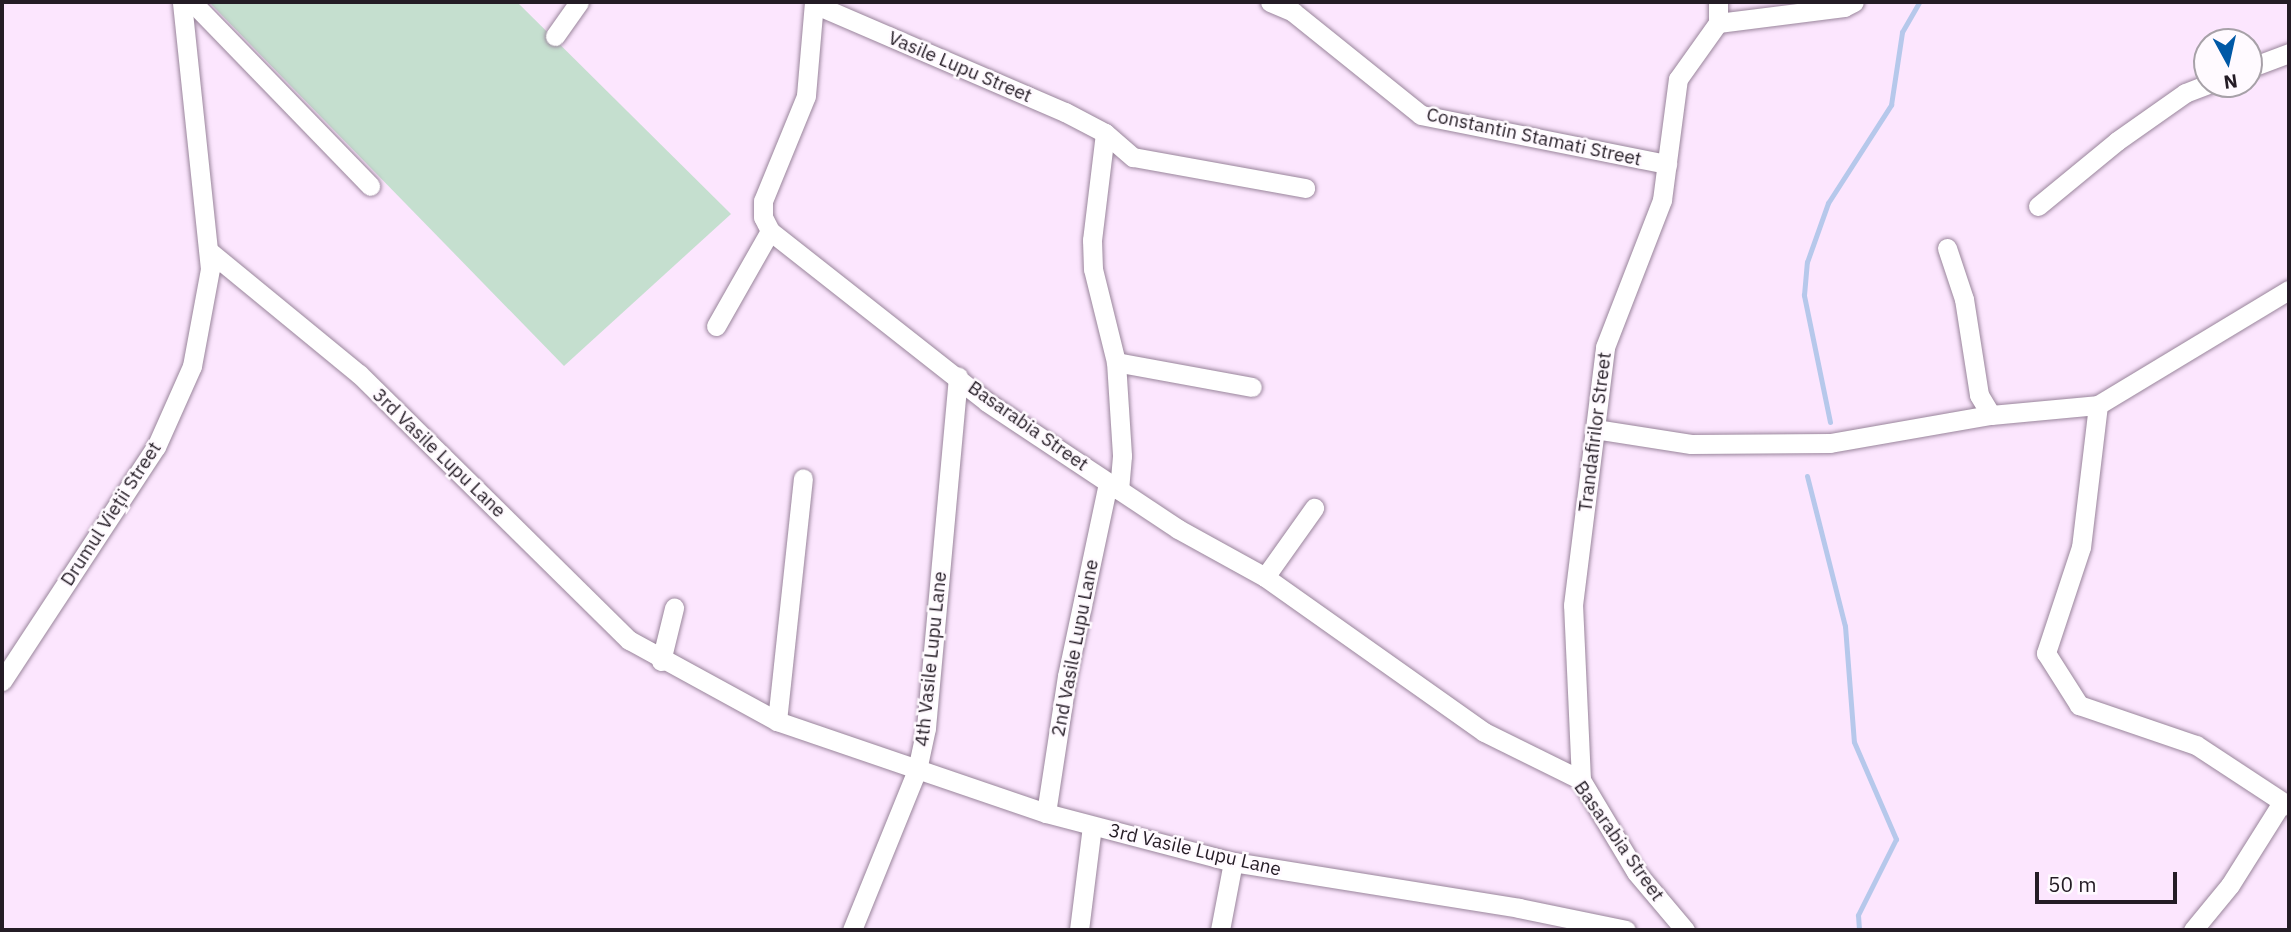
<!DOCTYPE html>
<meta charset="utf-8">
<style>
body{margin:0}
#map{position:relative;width:2291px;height:932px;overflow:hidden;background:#fce6fe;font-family:"IBM Plex Sans",sans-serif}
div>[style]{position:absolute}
.green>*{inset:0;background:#c5dfcf}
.stream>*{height:5px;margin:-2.5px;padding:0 2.5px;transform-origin:2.5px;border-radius:2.5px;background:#b6c8eb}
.roads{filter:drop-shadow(0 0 2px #99859b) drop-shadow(0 0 2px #99859b)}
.street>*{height:19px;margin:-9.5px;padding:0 9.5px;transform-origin:9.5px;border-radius:9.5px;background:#fff}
span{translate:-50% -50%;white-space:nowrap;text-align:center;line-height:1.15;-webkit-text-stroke:5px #fffaff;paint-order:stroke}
.street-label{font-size:19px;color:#241c25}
.frame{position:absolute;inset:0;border:4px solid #241c25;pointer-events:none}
.north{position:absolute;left:2193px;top:28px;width:70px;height:70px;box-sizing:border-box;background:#fffaff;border:2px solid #a7a1a8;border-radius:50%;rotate:172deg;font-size:19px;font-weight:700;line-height:28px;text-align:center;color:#241c25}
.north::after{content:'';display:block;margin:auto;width:24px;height:32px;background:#0058a6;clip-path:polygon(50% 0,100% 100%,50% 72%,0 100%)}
.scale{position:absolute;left:2035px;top:872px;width:142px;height:32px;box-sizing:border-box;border:4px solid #241c25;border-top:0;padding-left:9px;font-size:21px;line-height:24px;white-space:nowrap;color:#241c25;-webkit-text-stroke:5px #fffaff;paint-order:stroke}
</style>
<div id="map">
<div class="green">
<div style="clip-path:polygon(209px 2px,517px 2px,731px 214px,564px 366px)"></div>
</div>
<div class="stream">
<div style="left:1830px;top:422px;width:130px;rotate:-101.6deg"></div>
<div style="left:1804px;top:295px;width:33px;rotate:-85deg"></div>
<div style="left:1807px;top:262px;width:63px;rotate:-70.4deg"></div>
<div style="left:1828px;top:203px;width:117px;rotate:-57.3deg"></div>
<div style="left:1891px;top:105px;width:74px;rotate:-81.4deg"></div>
<div style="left:1902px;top:32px;width:34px;rotate:-60deg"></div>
<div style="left:1807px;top:476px;width:155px;rotate:75.8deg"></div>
<div style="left:1845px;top:626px;width:116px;rotate:85.6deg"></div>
<div style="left:1854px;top:742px;width:106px;rotate:66.6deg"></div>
<div style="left:1896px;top:839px;width:85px;rotate:116.6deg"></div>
<div style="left:1858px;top:915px;width:15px;rotate:86deg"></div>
</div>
<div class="roads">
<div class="street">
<div style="left:192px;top:2px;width:256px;rotate:45.9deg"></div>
<div style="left:814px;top:2px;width:94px;rotate:94.9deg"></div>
<div style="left:806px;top:96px;width:113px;rotate:112.3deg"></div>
<div style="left:763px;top:201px;width:16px;rotate:90deg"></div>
<div style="left:763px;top:217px;width:16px;rotate:63deg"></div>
<div style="left:770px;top:231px;width:276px;rotate:38.2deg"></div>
<div style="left:987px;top:402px;width:229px;rotate:33.6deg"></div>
<div style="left:1178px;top:529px;width:99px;rotate:28.9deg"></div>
<div style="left:1265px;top:577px;width:268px;rotate:35.3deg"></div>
<div style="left:1484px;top:732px;width:108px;rotate:26.3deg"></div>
<div style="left:1581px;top:780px;width:107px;rotate:59.1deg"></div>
<div style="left:1636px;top:872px;width:76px;rotate:49.8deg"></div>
<div style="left:1270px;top:2px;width:25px;rotate:23deg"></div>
<div style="left:1293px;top:12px;width:164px;rotate:38.8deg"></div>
<div style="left:1421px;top:115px;width:251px;rotate:11.3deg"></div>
<div style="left:1718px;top:2px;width:21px;rotate:90deg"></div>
<div style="left:814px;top:4px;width:273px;rotate:23.3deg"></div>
<div style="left:1065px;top:112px;width:45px;rotate:27.7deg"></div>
<div style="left:1105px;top:133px;width:37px;rotate:41deg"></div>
<div style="left:1133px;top:157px;width:175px;rotate:10.2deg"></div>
<div style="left:555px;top:36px;width:42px;rotate:-54.8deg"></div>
<div style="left:2249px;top:68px;width:43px;rotate:-20.6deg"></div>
<div style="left:1105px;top:133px;width:108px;rotate:96.9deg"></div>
<div style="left:1092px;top:240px;width:29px;rotate:88deg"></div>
<div style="left:1093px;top:269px;width:96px;rotate:76.1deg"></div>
<div style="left:1116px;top:362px;width:94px;rotate:86.3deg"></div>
<div style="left:1122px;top:456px;width:34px;rotate:95deg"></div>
<div style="left:2038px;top:206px;width:102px;rotate:-39.4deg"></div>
<div style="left:2117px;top:141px;width:83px;rotate:-35.2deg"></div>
<div style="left:2185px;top:93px;width:26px;rotate:-21deg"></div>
<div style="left:1947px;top:248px;width:54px;rotate:71.6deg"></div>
<div style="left:1964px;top:299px;width:97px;rotate:81.1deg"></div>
<div style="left:1979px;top:395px;width:23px;rotate:59deg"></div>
<div style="left:209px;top:251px;width:194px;rotate:39.4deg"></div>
<div style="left:359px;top:374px;width:379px;rotate:44.6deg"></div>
<div style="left:629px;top:640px;width:169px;rotate:28.7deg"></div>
<div style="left:777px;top:721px;width:284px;rotate:18.9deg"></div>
<div style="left:1046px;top:813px;width:193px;rotate:14.7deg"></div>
<div style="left:1233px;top:862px;width:290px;rotate:9.1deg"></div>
<div style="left:1519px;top:908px;width:109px;rotate:11.6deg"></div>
<div style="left:716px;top:326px;width:109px;rotate:-60.4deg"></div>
<div style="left:1116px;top:362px;width:138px;rotate:10.4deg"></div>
<div style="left:2098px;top:405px;width:143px;rotate:96.8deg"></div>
<div style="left:2081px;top:547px;width:112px;rotate:108.3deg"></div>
<div style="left:2046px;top:653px;width:62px;rotate:57.6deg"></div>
<div style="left:2079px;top:705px;width:124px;rotate:18.9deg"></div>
<div style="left:2196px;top:745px;width:111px;rotate:33.3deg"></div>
<div style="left:1595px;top:429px;width:97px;rotate:8.9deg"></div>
<div style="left:1691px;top:444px;width:139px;rotate:-0.4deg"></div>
<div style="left:1830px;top:443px;width:163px;rotate:-9.9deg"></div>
<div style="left:1991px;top:415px;width:107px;rotate:-5.3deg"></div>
<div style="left:2098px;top:405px;width:223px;rotate:-31.1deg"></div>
<div style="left:1265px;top:577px;width:85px;rotate:-54.6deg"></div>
<div style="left:661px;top:661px;width:55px;rotate:-76.2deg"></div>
<div style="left:2px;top:681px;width:280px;rotate:-56.7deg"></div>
<div style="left:156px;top:447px;width:89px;rotate:-66deg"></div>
<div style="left:192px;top:366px;width:99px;rotate:-79.5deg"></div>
<div style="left:210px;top:269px;width:268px;rotate:-96deg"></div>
<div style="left:777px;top:721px;width:244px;rotate:-83.9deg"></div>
<div style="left:1581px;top:780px;width:175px;rotate:-92.6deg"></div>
<div style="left:1573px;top:605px;width:260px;rotate:-82.9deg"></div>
<div style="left:1605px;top:347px;width:158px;rotate:-68.8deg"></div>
<div style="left:1662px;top:200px;width:122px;rotate:-82.5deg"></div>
<div style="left:1678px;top:79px;width:69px;rotate:-54.5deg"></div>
<div style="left:1718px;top:23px;width:127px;rotate:-7.2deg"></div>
<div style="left:1844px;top:7px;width:11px;rotate:-27deg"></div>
<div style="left:1046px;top:813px;width:139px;rotate:-81.3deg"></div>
<div style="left:1067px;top:676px;width:197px;rotate:-78deg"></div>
<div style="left:852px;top:930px;width:173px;rotate:-67.9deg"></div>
<div style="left:917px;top:770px;width:43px;rotate:-77.9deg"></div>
<div style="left:926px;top:728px;width:353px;rotate:-84.8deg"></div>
<div style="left:1079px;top:930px;width:105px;rotate:-82.9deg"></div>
<div style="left:1220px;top:930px;width:69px;rotate:-79.2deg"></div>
<div style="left:2193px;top:930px;width:58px;rotate:-50.6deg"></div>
<div style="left:2230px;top:885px;width:96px;rotate:-57.8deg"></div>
</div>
</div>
<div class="street-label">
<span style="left:960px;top:67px;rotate:23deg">Vasile Lupu Street</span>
<span style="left:1534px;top:137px;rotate:12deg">Constantin Stamati Street</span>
<span style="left:1028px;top:426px;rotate:35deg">Basarabia Street</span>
<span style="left:1595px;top:432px;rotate:-83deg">Trandafirilor Street</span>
<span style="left:439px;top:453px;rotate:44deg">3rd Vasile Lupu Lane</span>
<span style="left:111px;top:514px;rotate:-57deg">Drumul Vieții Street</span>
<span style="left:1075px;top:648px;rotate:-79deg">2nd Vasile Lupu Lane</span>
<span style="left:931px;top:659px;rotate:-84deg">4th Vasile Lupu Lane</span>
<span style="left:1619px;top:841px;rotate:55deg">Basarabia Street</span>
<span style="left:1195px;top:850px;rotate:13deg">3rd Vasile Lupu Lane</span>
</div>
<div class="frame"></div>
<div class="north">N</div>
<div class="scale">50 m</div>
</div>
